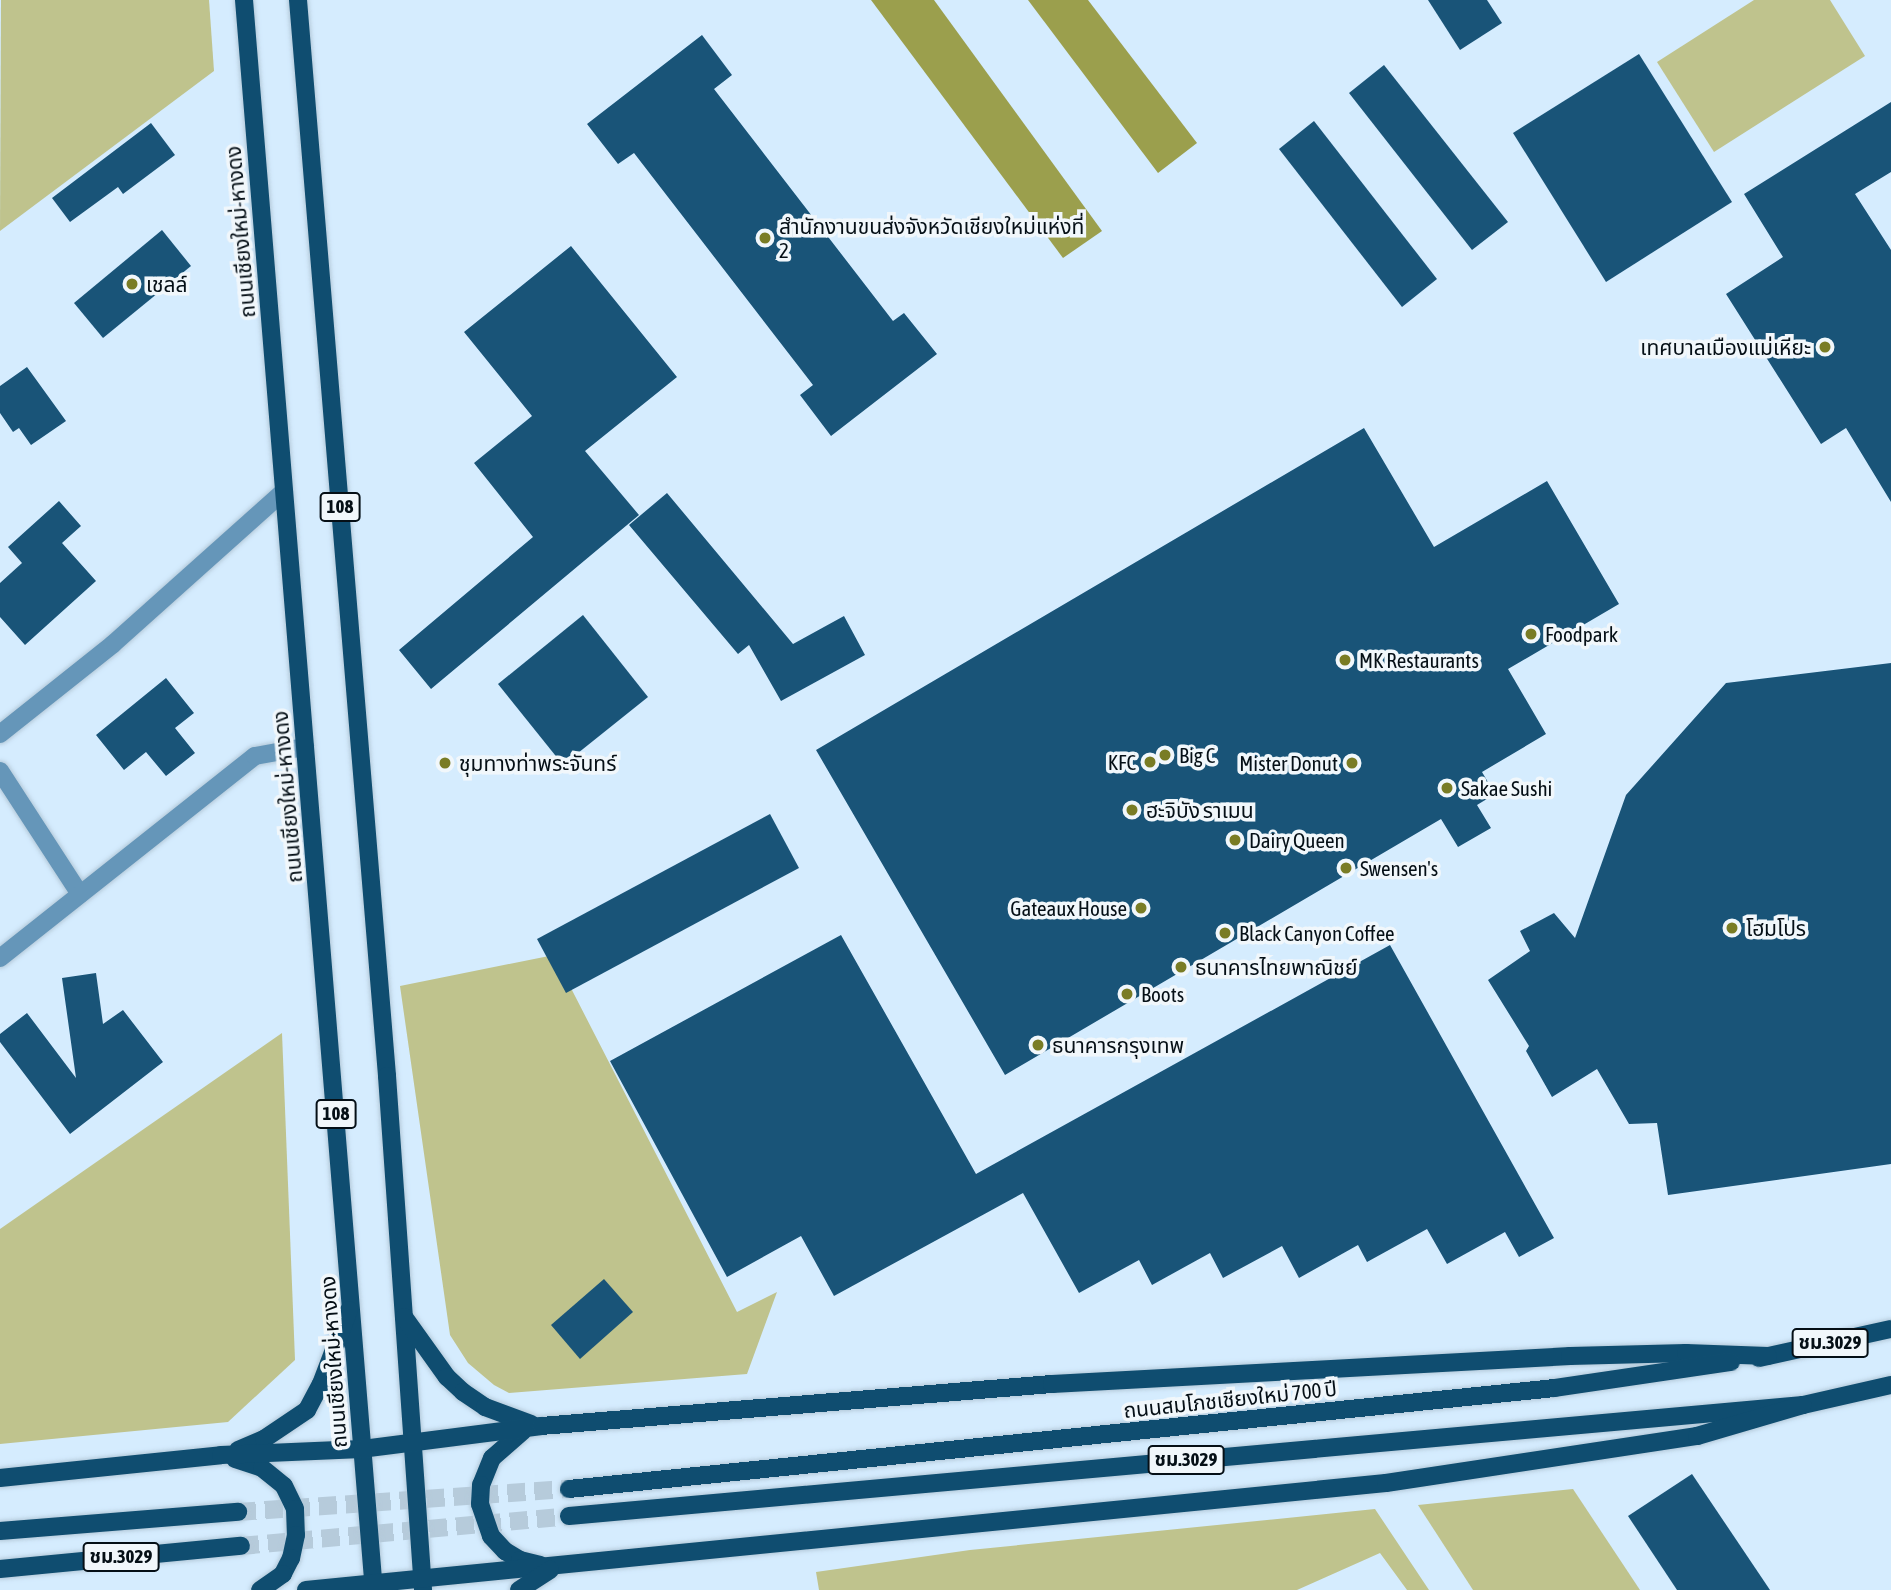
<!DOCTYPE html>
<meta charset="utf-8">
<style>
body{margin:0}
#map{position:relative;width:1891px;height:1590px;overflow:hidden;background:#d5ecfe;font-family:"Asap Condensed","Noto Sans Thai",sans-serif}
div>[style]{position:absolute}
.green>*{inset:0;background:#bfc38d}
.water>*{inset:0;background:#9b9f4d}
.building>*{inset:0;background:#195478}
.primary-tunnel>*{height:18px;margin-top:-9px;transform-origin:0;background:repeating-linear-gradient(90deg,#b6cbdb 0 18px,transparent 0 27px)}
.roads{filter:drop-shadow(0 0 2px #b4c9d9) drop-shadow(0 0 2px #b4c9d9)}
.minor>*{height:18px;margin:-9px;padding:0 9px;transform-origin:9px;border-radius:9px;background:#6596b9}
.primary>*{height:18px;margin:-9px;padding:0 9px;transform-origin:9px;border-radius:9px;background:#0f4d70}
.dots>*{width:19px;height:19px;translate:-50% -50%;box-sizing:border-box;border:4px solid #f1f7fb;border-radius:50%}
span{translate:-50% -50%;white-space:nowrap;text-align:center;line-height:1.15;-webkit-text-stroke:7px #f1f7fb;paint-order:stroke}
.shield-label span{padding:2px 5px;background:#f1f7fb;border:2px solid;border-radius:5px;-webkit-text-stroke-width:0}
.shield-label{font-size:19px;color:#050f16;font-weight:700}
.poi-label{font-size:21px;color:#050f16}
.left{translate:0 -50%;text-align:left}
.right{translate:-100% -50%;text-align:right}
.street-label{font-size:21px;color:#050f16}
</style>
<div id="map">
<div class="green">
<div style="clip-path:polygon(1px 0,209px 0,214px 71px,0 231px)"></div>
<div style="clip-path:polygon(1754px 0,1830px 0,1865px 56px,1714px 152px,1657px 62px)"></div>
<div style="clip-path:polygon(554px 955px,737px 1312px,777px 1292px,747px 1374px,509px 1393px,494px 1385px,468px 1363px,450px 1335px,400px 986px)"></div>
<div style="clip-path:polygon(282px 1033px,295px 1360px,228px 1422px,0 1444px,0 1229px)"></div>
<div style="clip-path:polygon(1573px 1489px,1640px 1590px,1473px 1590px,1418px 1505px)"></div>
<div style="clip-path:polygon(1375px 1509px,1429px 1590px,1407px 1590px,1380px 1553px,1297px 1590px,819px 1590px,816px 1572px,970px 1550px)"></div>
</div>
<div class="water">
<div style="clip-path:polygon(871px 0,934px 0,1102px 231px,1063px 258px)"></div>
<div style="clip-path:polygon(1028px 0,1088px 0,1197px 143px,1158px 173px)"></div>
</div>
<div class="building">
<div style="clip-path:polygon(1428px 0,1487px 0,1502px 23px,1460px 50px)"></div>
<div style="clip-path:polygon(702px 35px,732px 75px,714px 89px,893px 321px,904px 313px,937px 354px,831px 436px,800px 395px,813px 385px,634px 153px,618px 164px,587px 124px)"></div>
<div style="clip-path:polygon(1639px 54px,1732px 202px,1606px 282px,1513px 133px)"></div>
<div style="clip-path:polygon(1384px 65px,1508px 222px,1472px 250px,1349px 93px)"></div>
<div style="clip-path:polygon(1891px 102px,1891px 172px,1855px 194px,1891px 250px,1891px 502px,1846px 428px,1821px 444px,1726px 294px,1783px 257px,1744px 194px)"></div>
<div style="clip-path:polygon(1314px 121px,1437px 279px,1402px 307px,1279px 149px)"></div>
<div style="clip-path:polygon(151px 123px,175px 155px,123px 194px,118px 187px,70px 222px,52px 198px)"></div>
<div style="clip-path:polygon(162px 230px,191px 266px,103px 338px,74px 303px)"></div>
<div style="clip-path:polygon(571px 246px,677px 377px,585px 451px,639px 515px,431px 689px,399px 650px,533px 537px,474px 463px,532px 416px,464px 332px)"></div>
<div style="clip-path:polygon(27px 367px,66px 421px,31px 445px,19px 428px,13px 432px,0 413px,0 386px)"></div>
<div style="clip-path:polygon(1364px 428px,1434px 547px,1547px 481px,1619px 604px,1508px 669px,1546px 734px,1482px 772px,1495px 794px,1477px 805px,1491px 828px,1458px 847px,1441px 819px,1005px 1075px,816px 750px)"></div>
<div style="clip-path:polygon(667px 493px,793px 644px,844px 616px,865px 655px,781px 701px,749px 645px,738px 654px,629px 525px)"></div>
<div style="clip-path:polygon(59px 501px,81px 526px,62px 543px,96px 581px,25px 645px,0 617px,0 583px,22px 563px,8px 547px)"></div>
<div style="clip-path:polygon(583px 615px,648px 697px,563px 765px,498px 684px)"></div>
<div style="clip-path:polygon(1891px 663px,1891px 1164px,1668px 1195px,1657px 1123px,1629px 1124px,1597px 1069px,1552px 1097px,1526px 1051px,1529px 1046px,1488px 980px,1530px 951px,1520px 931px,1554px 913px,1575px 938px,1626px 795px,1726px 683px)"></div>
<div style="clip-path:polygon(166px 678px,194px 713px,175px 728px,195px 753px,166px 776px,146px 752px,124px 770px,96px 735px)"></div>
<div style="clip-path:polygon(770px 814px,799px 868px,566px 993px,537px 939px)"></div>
<div style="clip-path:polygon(841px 935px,976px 1174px,1390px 945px,1554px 1238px,1519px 1257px,1505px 1232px,1447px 1264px,1427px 1229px,1367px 1262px,1358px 1245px,1299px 1278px,1282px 1246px,1223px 1278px,1210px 1253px,1152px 1285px,1139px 1260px,1079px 1293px,1023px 1193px,834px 1296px,801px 1236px,727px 1277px,610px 1061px)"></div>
<div style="clip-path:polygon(96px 973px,103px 1024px,123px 1010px,163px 1062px,70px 1134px,0 1042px,0 1034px,27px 1013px,76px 1078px,62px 978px)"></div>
<div style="clip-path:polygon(604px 1279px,633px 1312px,580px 1359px,551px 1325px)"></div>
<div style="clip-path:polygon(1692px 1474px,1770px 1590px,1677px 1590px,1628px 1516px)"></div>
</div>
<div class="primary-tunnel">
<div style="left:238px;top:1512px;width:332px;rotate:-4deg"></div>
<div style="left:241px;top:1546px;width:329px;rotate:-5.2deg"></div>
</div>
<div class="roads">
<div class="minor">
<div style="left:0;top:734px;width:144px;rotate:-38.5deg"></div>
<div style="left:113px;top:644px;width:229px;rotate:-41.8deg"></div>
<div style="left:0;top:771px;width:147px;rotate:57deg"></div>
<div style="left:0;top:958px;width:325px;rotate:-38.4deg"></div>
<div style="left:255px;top:756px;width:51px;rotate:-10.2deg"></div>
</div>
<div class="primary">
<div style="left:244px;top:0;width:1595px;rotate:85.33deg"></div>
<div style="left:298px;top:0;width:1080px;rotate:85.27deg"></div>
<div style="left:387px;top:1076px;width:515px;rotate:85.99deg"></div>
<div style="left:404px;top:1317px;width:74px;rotate:54.4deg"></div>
<div style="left:447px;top:1377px;width:22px;rotate:43deg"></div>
<div style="left:463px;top:1392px;width:27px;rotate:34deg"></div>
<div style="left:485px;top:1407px;width:49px;rotate:20.3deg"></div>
<div style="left:1759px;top:1358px;width:135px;rotate:-12.4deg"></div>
<div style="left:523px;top:1431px;width:41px;rotate:138.9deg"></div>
<div style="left:492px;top:1458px;width:29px;rotate:112deg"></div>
<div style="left:481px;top:1485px;width:19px;rotate:93deg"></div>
<div style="left:480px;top:1504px;width:34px;rotate:71deg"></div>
<div style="left:491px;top:1536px;width:21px;rotate:47deg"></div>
<div style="left:505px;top:1551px;width:17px;rotate:31deg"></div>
<div style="left:520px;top:1560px;width:21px;rotate:14deg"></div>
<div style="left:238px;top:1450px;width:28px;rotate:-23deg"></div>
<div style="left:264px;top:1439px;width:52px;rotate:-34deg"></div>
<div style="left:307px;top:1410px;width:30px;rotate:-62deg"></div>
<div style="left:321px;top:1384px;width:79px;rotate:-69.3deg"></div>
<div style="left:235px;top:1459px;width:28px;rotate:18deg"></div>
<div style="left:262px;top:1468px;width:28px;rotate:39deg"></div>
<div style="left:284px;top:1486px;width:25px;rotate:64deg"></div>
<div style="left:295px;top:1509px;width:26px;rotate:88deg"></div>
<div style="left:296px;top:1535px;width:24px;rotate:102deg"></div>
<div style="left:291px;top:1558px;width:18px;rotate:117deg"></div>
<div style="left:283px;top:1574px;width:28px;rotate:145deg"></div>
<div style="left:0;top:1478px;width:222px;rotate:-5.9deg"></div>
<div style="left:221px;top:1455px;width:141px;rotate:-2.4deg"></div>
<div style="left:362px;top:1449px;width:180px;rotate:-7.3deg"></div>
<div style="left:541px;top:1426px;width:513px;rotate:-4.7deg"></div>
<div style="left:1052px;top:1384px;width:519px;rotate:-3.09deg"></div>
<div style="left:1570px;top:1356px;width:116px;rotate:-1.5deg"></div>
<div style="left:1686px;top:1353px;width:82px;rotate:2.1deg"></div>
<div style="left:569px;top:1489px;width:990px;rotate:-5.85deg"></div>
<div style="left:1554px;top:1388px;width:179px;rotate:-8.4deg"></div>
<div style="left:569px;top:1516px;width:1239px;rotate:-5.14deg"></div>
<div style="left:1803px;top:1405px;width:90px;rotate:-12.8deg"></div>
<div style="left:0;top:1531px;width:239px;rotate:-4.6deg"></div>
<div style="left:0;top:1569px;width:242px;rotate:-5.5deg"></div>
<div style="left:306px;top:1590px;width:1085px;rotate:-5.66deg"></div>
<div style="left:1386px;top:1483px;width:315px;rotate:-8.6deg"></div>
<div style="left:1697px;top:1436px;width:110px;rotate:-16.3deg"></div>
<div style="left:519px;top:1590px;width:37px;rotate:-33deg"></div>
</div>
</div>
<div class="dots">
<div style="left:765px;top:238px;background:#797c25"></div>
<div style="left:132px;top:284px;background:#797c25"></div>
<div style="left:1825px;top:347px;background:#797c25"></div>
<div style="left:1531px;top:634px;background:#797c25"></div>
<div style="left:1345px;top:660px;background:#797c25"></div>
<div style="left:1165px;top:755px;background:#797c25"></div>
<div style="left:1150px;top:762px;background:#797c25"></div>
<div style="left:445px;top:763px;background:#797c25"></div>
<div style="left:1352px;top:763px;background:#797c25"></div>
<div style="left:1447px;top:788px;background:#797c25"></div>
<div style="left:1132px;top:810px;background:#797c25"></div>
<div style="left:1235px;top:840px;background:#797c25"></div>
<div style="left:1346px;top:868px;background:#797c25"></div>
<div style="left:1141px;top:908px;background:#797c25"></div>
<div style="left:1732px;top:928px;background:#797c25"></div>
<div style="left:1225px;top:933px;background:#797c25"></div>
<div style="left:1181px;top:967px;background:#797c25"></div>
<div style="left:1127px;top:994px;background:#797c25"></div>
<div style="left:1038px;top:1045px;background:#797c25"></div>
</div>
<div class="shield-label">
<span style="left:340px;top:507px">108</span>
<span style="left:336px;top:1114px">108</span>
<span style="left:1830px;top:1343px">ชม.3029</span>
<span style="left:1186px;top:1460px">ชม.3029</span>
<span style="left:121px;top:1557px">ชม.3029</span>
</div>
<div class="poi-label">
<span class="left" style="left:779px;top:238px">สำนักงานขนส่งจังหวัดเชียงใหม่แห่งที่<br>2</span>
<span class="left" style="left:146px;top:284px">เชลล์</span>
<span class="right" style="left:1811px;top:347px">เทศบาลเมืองแม่เหียะ</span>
<span class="left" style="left:1545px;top:634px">Foodpark</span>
<span class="left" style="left:1359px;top:660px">MK Restaurants</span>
<span class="left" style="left:1179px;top:755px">Big C</span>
<span class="right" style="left:1136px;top:762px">KFC</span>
<span class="left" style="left:459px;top:763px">ชุมทางท่าพระจันทร์</span>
<span class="right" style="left:1338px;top:763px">Mister Donut</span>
<span class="left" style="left:1461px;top:788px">Sakae Sushi</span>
<span class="left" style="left:1146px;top:810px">ฮะจิบัง ราเมน</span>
<span class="left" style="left:1249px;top:840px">Dairy Queen</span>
<span class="left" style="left:1360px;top:868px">Swensen's</span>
<span class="right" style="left:1127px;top:908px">Gateaux House</span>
<span class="left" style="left:1746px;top:928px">โฮมโปร</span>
<span class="left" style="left:1239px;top:933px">Black Canyon Coffee</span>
<span class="left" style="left:1195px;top:967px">ธนาคารไทยพาณิชย์</span>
<span class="left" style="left:1141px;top:994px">Boots</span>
<span class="left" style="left:1052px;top:1045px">ธนาคารกรุงเทพ</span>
</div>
<div class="street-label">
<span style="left:240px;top:232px;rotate:-95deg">ถนนเชียงใหม่-หางดง</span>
<span style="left:287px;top:797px;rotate:-95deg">ถนนเชียงใหม่-หางดง</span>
<span style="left:333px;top:1362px;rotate:-94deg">ถนนเชียงใหม่-หางดง</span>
<span style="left:1230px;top:1399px;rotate:-6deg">ถนนสมโภชเชียงใหม่ 700 ปี</span>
</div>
</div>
